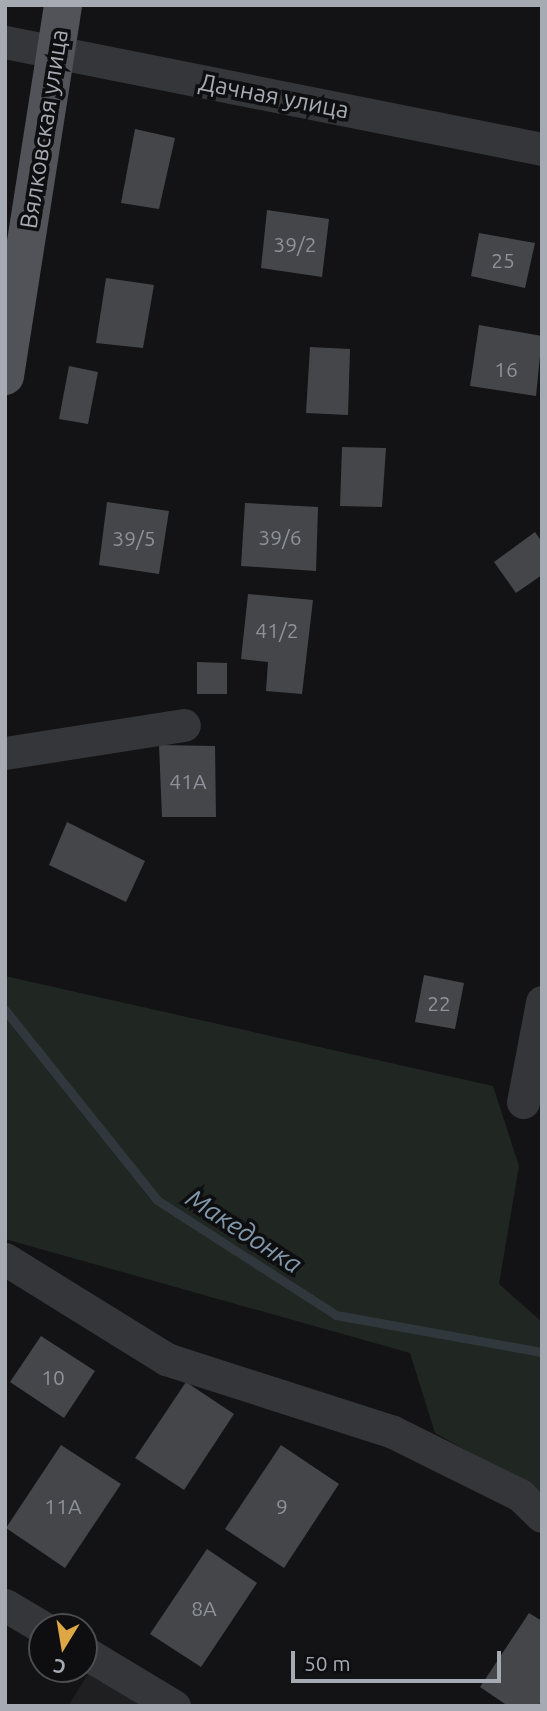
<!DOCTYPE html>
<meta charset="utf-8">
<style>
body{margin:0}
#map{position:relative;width:547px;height:1711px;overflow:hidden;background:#131315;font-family:Ubuntu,sans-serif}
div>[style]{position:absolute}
.built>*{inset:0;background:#1f1f21}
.green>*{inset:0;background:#202621}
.stream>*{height:9px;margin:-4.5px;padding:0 4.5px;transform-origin:4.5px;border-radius:4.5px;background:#30383e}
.building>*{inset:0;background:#45464a}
.minor>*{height:33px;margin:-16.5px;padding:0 16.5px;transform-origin:16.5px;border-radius:16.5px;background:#353639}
.major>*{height:38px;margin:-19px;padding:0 19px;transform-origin:19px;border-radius:19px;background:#515358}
span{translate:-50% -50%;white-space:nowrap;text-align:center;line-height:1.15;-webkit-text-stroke:7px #0e0e10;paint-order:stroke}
.number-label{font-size:21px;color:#8e9299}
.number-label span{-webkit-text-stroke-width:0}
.street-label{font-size:24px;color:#a6abb3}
.water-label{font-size:26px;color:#8198ab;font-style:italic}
.frame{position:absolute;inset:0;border:7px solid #a6abb3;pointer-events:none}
.north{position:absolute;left:28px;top:1613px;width:70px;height:70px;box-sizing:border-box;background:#0e0e10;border:2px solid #4b4d51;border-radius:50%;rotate:191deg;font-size:19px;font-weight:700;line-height:28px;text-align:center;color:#a6abb3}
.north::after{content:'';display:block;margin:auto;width:24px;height:32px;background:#dca744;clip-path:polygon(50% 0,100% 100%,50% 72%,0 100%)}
.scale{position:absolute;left:291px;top:1651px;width:210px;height:32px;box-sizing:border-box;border:4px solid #a6abb3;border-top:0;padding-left:9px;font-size:21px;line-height:24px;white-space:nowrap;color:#a6abb3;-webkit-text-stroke:5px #0e0e10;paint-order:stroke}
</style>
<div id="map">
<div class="built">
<div style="clip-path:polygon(91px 1669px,148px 1706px,68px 1706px)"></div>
</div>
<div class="green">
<div style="clip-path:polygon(5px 976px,493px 1086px,519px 1166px,499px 1284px,542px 1322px,542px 1492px,435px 1433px,410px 1353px,5px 1239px)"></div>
</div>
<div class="stream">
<div style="left:5px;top:1010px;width:243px;rotate:51.3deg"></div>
<div style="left:157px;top:1200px;width:213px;rotate:32.7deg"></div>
<div style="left:336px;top:1315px;width:209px;rotate:10.2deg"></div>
</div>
<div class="building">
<div style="clip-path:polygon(135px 129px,175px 138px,159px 209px,121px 203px)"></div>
<div style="clip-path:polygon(267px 210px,329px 219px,322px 277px,261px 268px)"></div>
<div style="clip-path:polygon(479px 233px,535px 243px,525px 288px,471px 276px)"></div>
<div style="clip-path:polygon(106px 278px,154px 285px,143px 348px,96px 343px)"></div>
<div style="clip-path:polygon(479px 325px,542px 336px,536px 396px,470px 386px)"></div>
<div style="clip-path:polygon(310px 347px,350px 349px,348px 415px,306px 413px)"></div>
<div style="clip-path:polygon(69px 366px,98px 372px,88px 424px,59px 419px)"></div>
<div style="clip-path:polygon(342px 447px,386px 448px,382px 507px,340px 506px)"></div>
<div style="clip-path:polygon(107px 502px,169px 511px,159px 574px,99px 565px)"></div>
<div style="clip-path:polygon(245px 503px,318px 507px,316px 571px,241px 566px)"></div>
<div style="clip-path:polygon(535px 532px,542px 542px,542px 575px,516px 593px,494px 562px)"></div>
<div style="clip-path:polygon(248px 594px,313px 600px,302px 694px,266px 691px,268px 662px,241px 659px)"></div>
<div style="clip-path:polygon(197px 662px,227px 663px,227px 694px,197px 694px)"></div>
<div style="clip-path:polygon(159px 745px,215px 746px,216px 817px,162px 817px)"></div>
<div style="clip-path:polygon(67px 822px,145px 861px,126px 902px,49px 865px)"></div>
<div style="clip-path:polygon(424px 975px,464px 983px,455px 1029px,415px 1022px)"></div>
<div style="clip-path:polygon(41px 1336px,95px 1371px,64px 1418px,10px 1382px)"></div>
<div style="clip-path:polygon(186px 1382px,234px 1414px,184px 1490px,135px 1458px)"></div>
<div style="clip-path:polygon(61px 1445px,121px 1484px,65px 1568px,6px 1528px)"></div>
<div style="clip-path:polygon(281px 1445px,339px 1484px,284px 1568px,225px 1529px)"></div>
<div style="clip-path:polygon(207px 1549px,257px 1583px,201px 1667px,150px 1634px)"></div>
<div style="clip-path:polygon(529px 1613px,542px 1621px,542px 1700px,538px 1706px,508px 1706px,480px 1687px)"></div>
</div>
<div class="minor">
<div style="left:5px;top:42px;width:548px;rotate:11.27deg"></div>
<div style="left:5px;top:753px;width:181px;rotate:-8.9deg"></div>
<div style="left:523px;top:1102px;width:102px;rotate:-79.2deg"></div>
<div style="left:5px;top:1259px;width:190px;rotate:31.8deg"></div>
<div style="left:166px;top:1359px;width:238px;rotate:17.8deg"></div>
<div style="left:393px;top:1432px;width:142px;rotate:26.4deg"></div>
<div style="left:520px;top:1495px;width:30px;rotate:44deg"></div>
<div style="left:5px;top:1605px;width:43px;rotate:30.7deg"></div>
<div style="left:84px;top:1652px;width:105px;rotate:31deg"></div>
</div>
<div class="major">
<div style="left:5px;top:376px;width:376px;rotate:-81.1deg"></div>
</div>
<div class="number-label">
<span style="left:295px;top:244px">39/2</span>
<span style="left:503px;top:260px">25</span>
<span style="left:506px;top:369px">16</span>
<span style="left:280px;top:537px">39/6</span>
<span style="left:134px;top:538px">39/5</span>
<span style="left:277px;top:630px">41/2</span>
<span style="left:188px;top:781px">41А</span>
<span style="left:439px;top:1003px">22</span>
<span style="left:53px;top:1377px">10</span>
<span style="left:63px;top:1506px">11А</span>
<span style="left:282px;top:1506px">9</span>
<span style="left:204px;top:1608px">8А</span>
</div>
<div class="street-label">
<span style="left:274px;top:96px;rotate:11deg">Дачная улица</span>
<span style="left:44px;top:129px;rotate:-81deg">Вялковская улица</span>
</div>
<div class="water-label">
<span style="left:244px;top:1231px;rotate:33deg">Македонка</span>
</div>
<div class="frame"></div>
<div class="north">С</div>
<div class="scale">50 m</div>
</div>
